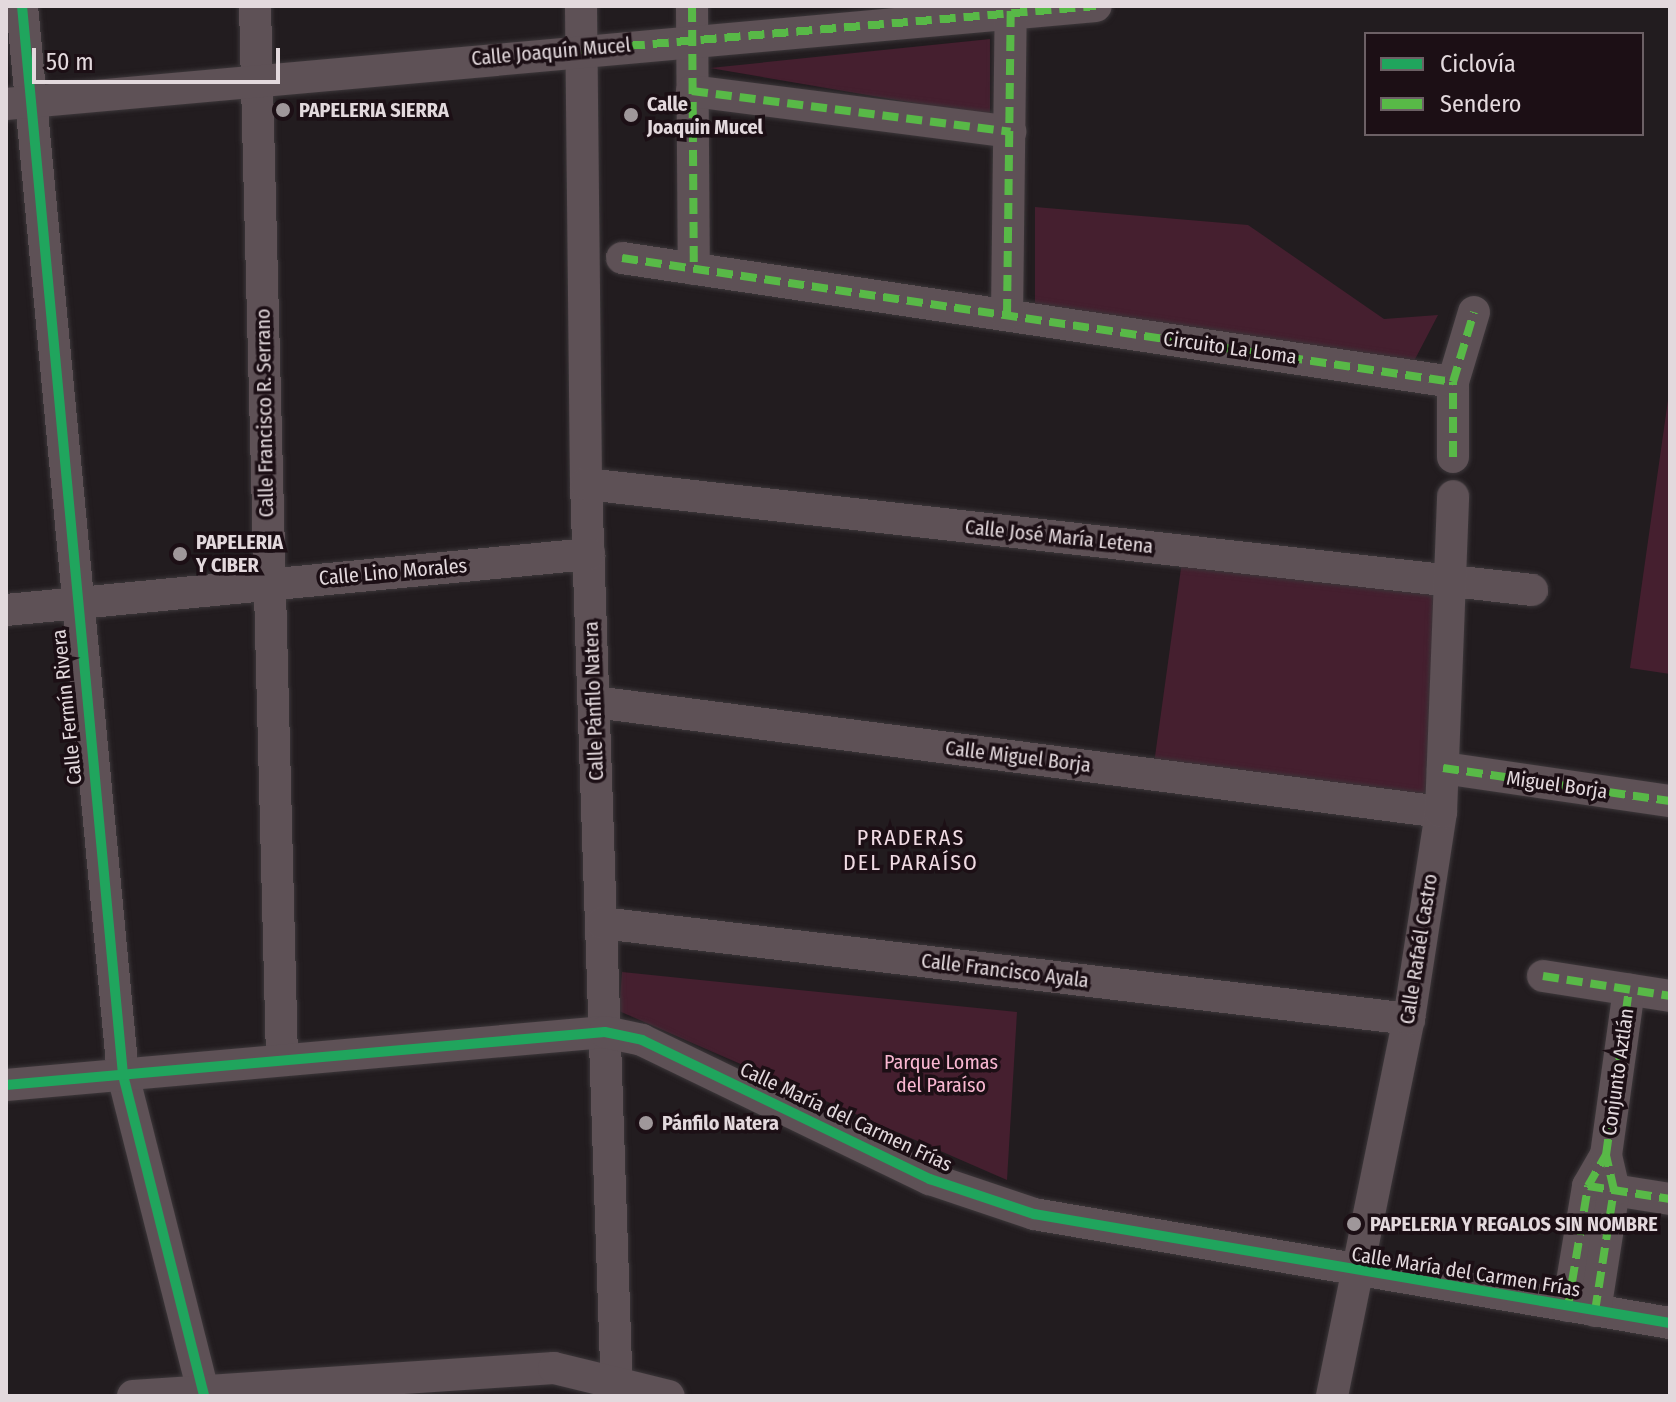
<!DOCTYPE html>
<meta charset="utf-8">
<style>
body{margin:0}
#map{position:relative;width:1676px;height:1402px;overflow:hidden;background:#221c1f;font-family:"Fira Sans Condensed",sans-serif}
div>[style]{position:absolute}
.green>*{inset:0;background:#451f2f}
.roads{filter:drop-shadow(0 0 2px #3c373a) drop-shadow(0 0 2px #3c373a)}
.minor>*{height:32px;margin:-16px;padding:0 16px;transform-origin:16px;border-radius:16px;background:#5e5156}
.quiet>*{height:8px;margin-top:-4px;transform-origin:0;background:repeating-linear-gradient(90deg,#58b947 0 16px,transparent 0 24px)}
.cycleway>*{height:10px;margin:-5px;padding:0 5px;transform-origin:5px;border-radius:5px;background:#20a55d}
.dots>*{width:22px;height:22px;translate:-50% -50%;box-sizing:border-box;border:4px solid #1c0f15;border-radius:50%}
span{translate:-50% -50%;white-space:nowrap;text-align:center;line-height:1.15;-webkit-text-stroke:7px #1c0f15;paint-order:stroke}
.street-label{font-size:20px;color:#e3d9dd}
.poi-label{font-size:20px;color:#e3d9dd;font-weight:700}
.left{translate:0 -50%;text-align:left}
.park-label{font-size:20px;color:#f9b7d1}
.neighbourhood-label{font-size:22px;color:#f0dbe3;letter-spacing:2px}
.frame{position:absolute;inset:0;border:8px solid #e3d9dd;pointer-events:none}
.legend{position:absolute;left:1364px;top:32px;width:280px;height:104px;box-sizing:border-box;background:#1c0f15;border:2px solid #6c6065;margin:0;padding:10px 14px;list-style:none;font-size:24px;color:#e3d9dd}
.legend li{display:flex;align-items:center;gap:16px;height:40px}
.legend b{width:40px;border:2px solid #6c6065}
.scale{position:absolute;left:32px;top:48px;width:248px;height:36px;box-sizing:border-box;border:4px solid #e3d9dd;border-top:0;padding-left:10px;font-size:24px;line-height:28px;white-space:nowrap;color:#e3d9dd;-webkit-text-stroke:6px #1c0f15;paint-order:stroke}
</style>
<div id="map">
<div class="green">
<div style="clip-path:polygon(990px 39px,990px 116px,710px 68px)"></div>
<div style="clip-path:polygon(1035px 207px,1248px 225px,1384px 319px,1438px 315px,1412px 365px,1035px 306px)"></div>
<div style="clip-path:polygon(1670px 386px,1670px 674px,1630px 668px)"></div>
<div style="clip-path:polygon(1183px 554px,1443px 584px,1440px 805px,1153px 771px)"></div>
<div style="clip-path:polygon(622px 972px,1017px 1012px,1007px 1180px,619px 1011px)"></div>
</div>
<div class="roads">
<div class="minor">
<div style="left:22px;top:6px;width:1074px;rotate:84.6deg"></div>
<div style="left:123px;top:1075px;width:331px;rotate:75.8deg"></div>
<div style="left:255px;top:6px;width:1054px;rotate:88.53deg"></div>
<div style="left:581px;top:6px;width:478px;rotate:89.4deg"></div>
<div style="left:586px;top:484px;width:913px;rotate:88.05deg"></div>
<div style="left:692px;top:6px;width:263px;rotate:89.6deg"></div>
<div style="left:692px;top:91px;width:321px;rotate:7.3deg"></div>
<div style="left:6px;top:104px;width:1094px;rotate:-5.14deg"></div>
<div style="left:622px;top:258px;width:840px;rotate:8.49deg"></div>
<div style="left:1007px;top:315px;width:309px;rotate:-89.3deg"></div>
<div style="left:1453px;top:457px;width:75px;rotate:-90deg"></div>
<div style="left:1453px;top:382px;width:73px;rotate:-73.3deg"></div>
<div style="left:586px;top:484px;width:952px;rotate:6.39deg"></div>
<div style="left:6px;top:610px;width:586px;rotate:-5.49deg"></div>
<div style="left:595px;top:702px;width:853px;rotate:7.41deg"></div>
<div style="left:1443px;top:768px;width:229px;rotate:8.3deg"></div>
<div style="left:602px;top:923px;width:813px;rotate:6.78deg"></div>
<div style="left:1543px;top:976px;width:129px;rotate:8.9deg"></div>
<div style="left:6px;top:1085px;width:601px;rotate:-5.06deg"></div>
<div style="left:605px;top:1032px;width:38px;rotate:12deg"></div>
<div style="left:642px;top:1040px;width:320px;rotate:25.8deg"></div>
<div style="left:930px;top:1179px;width:110px;rotate:18.6deg"></div>
<div style="left:1034px;top:1214px;width:645px;rotate:9.73deg"></div>
<div style="left:1594px;top:1187px;width:77px;rotate:9deg"></div>
<div style="left:1568px;top:1306px;width:122px;rotate:-80.5deg"></div>
<div style="left:1588px;top:1186px;width:36px;rotate:-60deg"></div>
<div style="left:1595px;top:1311px;width:122px;rotate:-81.1deg"></div>
<div style="left:1614px;top:1190px;width:36px;rotate:-103deg"></div>
<div style="left:1606px;top:1155px;width:167px;rotate:-82.1deg"></div>
<div style="left:133px;top:1396px;width:422px;rotate:-3.8deg"></div>
<div style="left:554px;top:1368px;width:118px;rotate:13.7deg"></div>
<div style="left:1332px;top:1396px;width:385px;rotate:-78.5deg"></div>
<div style="left:1409px;top:1019px;width:209px;rotate:-81.2deg"></div>
<div style="left:1441px;top:812px;width:316px;rotate:-87.8deg"></div>
</div>
</div>
<div class="quiet">
<div style="left:692px;top:6px;width:263px;rotate:89.6deg"></div>
<div style="left:581px;top:50px;width:517px;rotate:-4.88deg"></div>
<div style="left:692px;top:91px;width:321px;rotate:7.3deg"></div>
<div style="left:622px;top:258px;width:840px;rotate:8.49deg"></div>
<div style="left:1007px;top:315px;width:309px;rotate:-89.3deg"></div>
<div style="left:1453px;top:457px;width:75px;rotate:-90deg"></div>
<div style="left:1453px;top:382px;width:73px;rotate:-73.3deg"></div>
<div style="left:1443px;top:768px;width:229px;rotate:8.3deg"></div>
<div style="left:1543px;top:976px;width:129px;rotate:8.9deg"></div>
<div style="left:1588px;top:1186px;width:83px;rotate:9deg"></div>
<div style="left:1568px;top:1306px;width:122px;rotate:-80.5deg"></div>
<div style="left:1588px;top:1186px;width:36px;rotate:-60deg"></div>
<div style="left:1595px;top:1311px;width:122px;rotate:-81.1deg"></div>
<div style="left:1614px;top:1190px;width:36px;rotate:-103deg"></div>
<div style="left:1606px;top:1155px;width:167px;rotate:-82.1deg"></div>
</div>
<div class="cycleway">
<div style="left:22px;top:6px;width:1074px;rotate:84.6deg"></div>
<div style="left:123px;top:1075px;width:331px;rotate:75.8deg"></div>
<div style="left:6px;top:1085px;width:601px;rotate:-5.06deg"></div>
<div style="left:605px;top:1032px;width:38px;rotate:12deg"></div>
<div style="left:642px;top:1040px;width:320px;rotate:25.8deg"></div>
<div style="left:930px;top:1179px;width:110px;rotate:18.6deg"></div>
<div style="left:1034px;top:1214px;width:645px;rotate:9.73deg"></div>
</div>
<div class="dots">
<div style="left:283px;top:110px;background:#9f979a"></div>
<div style="left:631px;top:115px;background:#9f979a"></div>
<div style="left:180px;top:554px;background:#9f979a"></div>
<div style="left:646px;top:1123px;background:#9f979a"></div>
<div style="left:1354px;top:1224px;background:#9f979a"></div>
</div>
<div class="street-label">
<span style="left:551px;top:52px;rotate:-5deg">Calle Joaquín Mucel</span>
<span style="left:1230px;top:348px;rotate:8deg">Circuito La Loma</span>
<span style="left:265px;top:413px;rotate:-91deg">Calle Francisco R. Serrano</span>
<span style="left:1059px;top:537px;rotate:6deg">Calle José María Letena</span>
<span style="left:393px;top:572px;rotate:-5deg">Calle Lino Morales</span>
<span style="left:594px;top:701px;rotate:-92deg">Calle Pánfilo Natera</span>
<span style="left:67px;top:707px;rotate:-96deg">Calle Fermín Rivera</span>
<span style="left:1018px;top:757px;rotate:7deg">Calle Miguel Borja</span>
<span style="left:1557px;top:785px;rotate:8deg">Miguel Borja</span>
<span style="left:1419px;top:949px;rotate:-81deg">Calle Rafaél Castro</span>
<span style="left:1005px;top:971px;rotate:7deg">Calle Francisco Ayala</span>
<span style="left:1618px;top:1072px;rotate:-82deg">Conjunto Aztlán</span>
<span style="left:846px;top:1117px;rotate:25deg">Calle María del Carmen Frías</span>
<span style="left:1466px;top:1272px;rotate:9deg">Calle María del Carmen Frías</span>
</div>
<div class="poi-label">
<span class="left" style="left:647px;top:116px">Calle<br>Joaquin Mucel</span>
<span class="left" style="left:299px;top:110px">PAPELERIA SIERRA</span>
<span class="left" style="left:196px;top:554px">PAPELERIA<br>Y CIBER</span>
<span class="left" style="left:662px;top:1123px">Pánfilo Natera</span>
<span class="left" style="left:1370px;top:1224px">PAPELERIA Y REGALOS SIN NOMBRE</span>
</div>
<div class="park-label">
<span style="left:941px;top:1074px">Parque Lomas<br>del Paraíso</span>
</div>
<div class="neighbourhood-label">
<span style="left:911px;top:850px">PRADERAS<br>DEL PARAÍSO</span>
</div>
<div class="frame"></div>
<ul class="legend">
<li><b style="height:10px;background:#20a55d"></b>Ciclovía</li>
<li><b style="height:10px;background:#58b947"></b>Sendero</li>
</ul>
<div class="scale">50 m</div>
</div>
